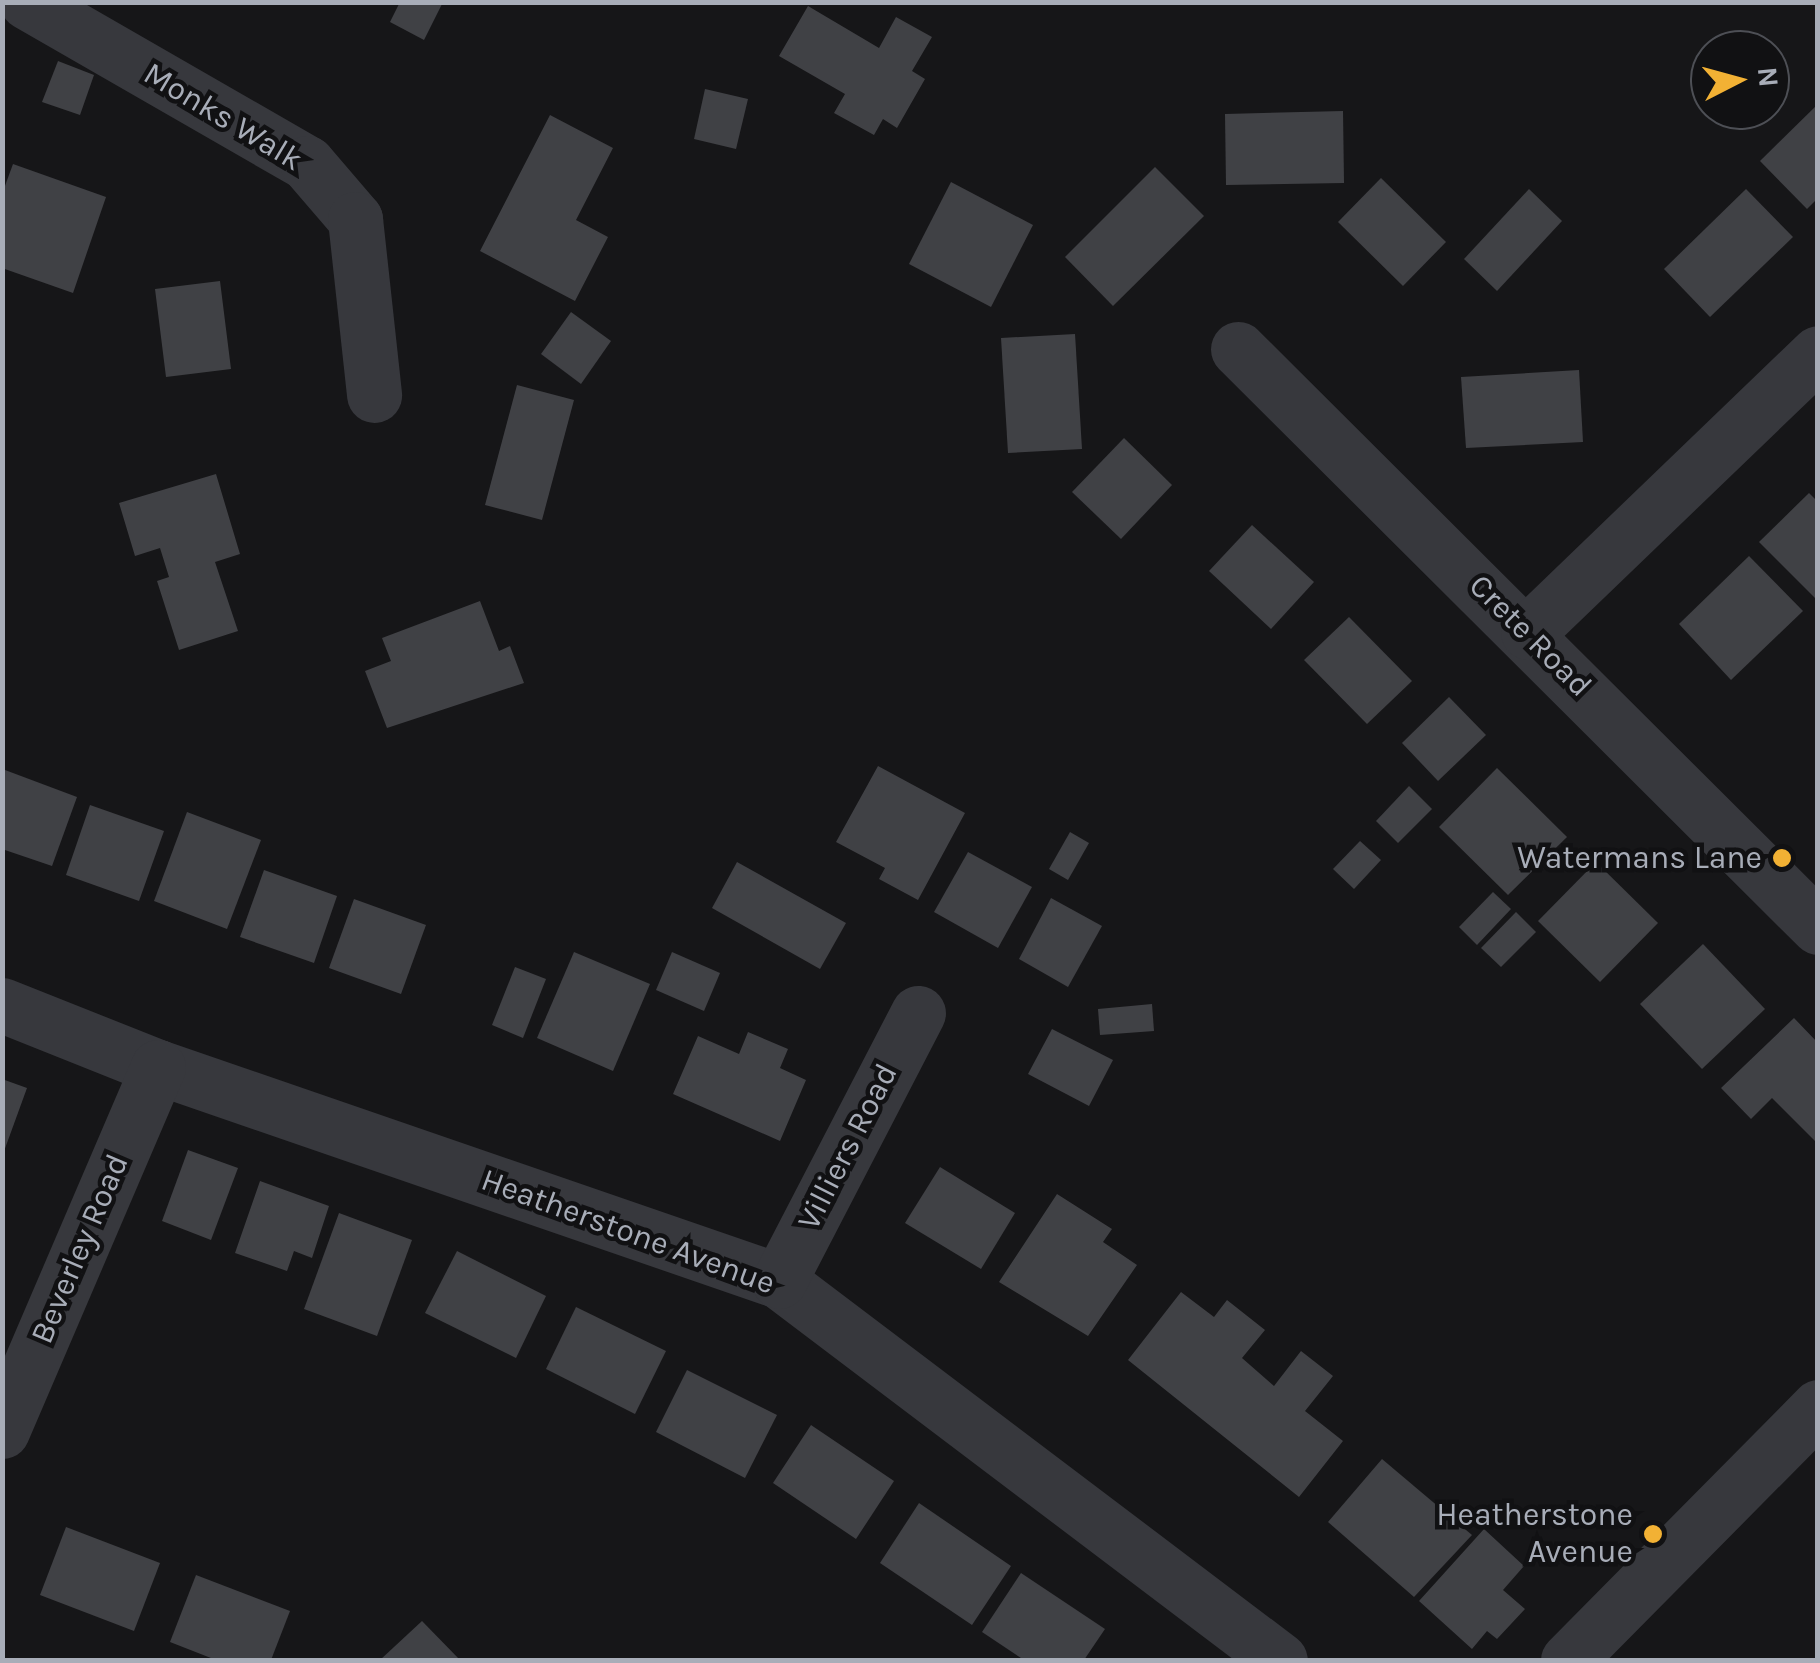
<!DOCTYPE html>
<style>
body{margin:0}
#map{position:relative;width:1820px;height:1663px;overflow:hidden;background:#161618;font-family:Karla,sans-serif}
div>[style]{position:absolute}
.building>*{inset:0;background:#404145}
.minor>*{height:55px;margin:-27.5px;padding:0 27.5px;transform-origin:27.5px;border-radius:27.5px;background:#37383d}
.dots>*{width:28px;height:28px;translate:-50% -50%;box-sizing:border-box;border:5px solid #111113;border-radius:50%}
span{translate:-50% -50%;white-space:nowrap;text-align:center;line-height:1.15;-webkit-text-stroke:9px #111113;paint-order:stroke}
.street-label{font-size:32px;color:#a8adb8}
.poi-label{font-size:32px;color:#a8adb8}
.right{translate:-100% -50%;text-align:right}
.frame{position:absolute;inset:0;border:5px solid #a8adb8;pointer-events:none}
.north{position:absolute;left:1690px;top:30px;width:100px;height:100px;box-sizing:border-box;background:#111113;border:2px solid #4d4f55;border-radius:50%;rotate:84deg;font-size:28px;font-weight:700;line-height:40px;text-align:center;color:#a8adb8}
.north::after{content:'';display:block;margin:auto;width:35px;height:45px;background:#f2b134;clip-path:polygon(50% 0,100% 100%,50% 72%,0 100%)}
</style>
<div id="map">
<div class="building">
<div style="clip-path:polygon(400px 2px,443px 2px,424px 40px,390px 22px)"></div>
<div style="clip-path:polygon(808px 6px,879px 48px,896px 17px,932px 37px,912px 71px,925px 79px,897px 128px,883px 119px,874px 135px,834px 113px,845px 94px,779px 56px)"></div>
<div style="clip-path:polygon(58px 61px,94px 75px,80px 115px,42px 102px)"></div>
<div style="clip-path:polygon(705px 89px,748px 99px,736px 149px,694px 139px)"></div>
<div style="clip-path:polygon(1818px 104px,1818px 198px,1807px 209px,1760px 161px)"></div>
<div style="clip-path:polygon(1343px 111px,1344px 183px,1226px 185px,1225px 114px)"></div>
<div style="clip-path:polygon(550px 115px,613px 148px,576px 220px,608px 237px,575px 301px,480px 251px)"></div>
<div style="clip-path:polygon(13px 164px,106px 197px,73px 293px,2px 268px,2px 194px)"></div>
<div style="clip-path:polygon(1155px 167px,1204px 216px,1113px 306px,1065px 257px)"></div>
<div style="clip-path:polygon(1381px 178px,1446px 242px,1403px 286px,1338px 222px)"></div>
<div style="clip-path:polygon(951px 182px,1033px 225px,991px 307px,909px 264px)"></div>
<div style="clip-path:polygon(1529px 189px,1562px 221px,1497px 291px,1464px 259px)"></div>
<div style="clip-path:polygon(1746px 189px,1793px 237px,1710px 317px,1664px 269px)"></div>
<div style="clip-path:polygon(220px 281px,231px 369px,166px 377px,155px 289px)"></div>
<div style="clip-path:polygon(571px 312px,611px 341px,581px 384px,541px 354px)"></div>
<div style="clip-path:polygon(1075px 334px,1082px 449px,1008px 453px,1001px 338px)"></div>
<div style="clip-path:polygon(1579px 370px,1583px 442px,1466px 448px,1461px 377px)"></div>
<div style="clip-path:polygon(517px 385px,574px 400px,542px 520px,485px 505px)"></div>
<div style="clip-path:polygon(1124px 438px,1172px 485px,1121px 539px,1072px 492px)"></div>
<div style="clip-path:polygon(216px 474px,240px 554px,215px 562px,238px 631px,179px 650px,157px 581px,169px 577px,160px 548px,135px 556px,119px 503px)"></div>
<div style="clip-path:polygon(1809px 493px,1818px 502px,1818px 601px,1759px 542px)"></div>
<div style="clip-path:polygon(1252px 525px,1314px 582px,1271px 629px,1209px 571px)"></div>
<div style="clip-path:polygon(1749px 556px,1803px 611px,1731px 680px,1679px 624px)"></div>
<div style="clip-path:polygon(480px 601px,499px 651px,510px 646px,524px 683px,387px 728px,365px 671px,391px 661px,382px 638px)"></div>
<div style="clip-path:polygon(1349px 617px,1412px 681px,1367px 724px,1304px 660px)"></div>
<div style="clip-path:polygon(1449px 697px,1486px 735px,1438px 781px,1402px 743px)"></div>
<div style="clip-path:polygon(878px 766px,965px 813px,918px 900px,879px 879px,885px 868px,836px 842px)"></div>
<div style="clip-path:polygon(1497px 768px,1567px 837px,1508px 895px,1439px 827px)"></div>
<div style="clip-path:polygon(5px 770px,77px 797px,52px 866px,2px 849px)"></div>
<div style="clip-path:polygon(1409px 786px,1432px 809px,1398px 843px,1376px 821px)"></div>
<div style="clip-path:polygon(90px 805px,164px 831px,139px 901px,66px 875px)"></div>
<div style="clip-path:polygon(187px 812px,261px 840px,227px 929px,154px 901px)"></div>
<div style="clip-path:polygon(1070px 832px,1089px 843px,1068px 880px,1049px 869px)"></div>
<div style="clip-path:polygon(1360px 841px,1381px 860px,1354px 889px,1333px 869px)"></div>
<div style="clip-path:polygon(968px 852px,1032px 887px,998px 948px,934px 912px)"></div>
<div style="clip-path:polygon(737px 862px,846px 923px,820px 969px,712px 908px)"></div>
<div style="clip-path:polygon(1596px 862px,1658px 923px,1600px 982px,1538px 921px)"></div>
<div style="clip-path:polygon(264px 870px,337px 896px,314px 963px,240px 937px)"></div>
<div style="clip-path:polygon(1493px 892px,1511px 909px,1477px 945px,1459px 927px)"></div>
<div style="clip-path:polygon(1051px 898px,1102px 926px,1068px 987px,1019px 959px)"></div>
<div style="clip-path:polygon(354px 899px,426px 925px,401px 994px,329px 968px)"></div>
<div style="clip-path:polygon(1516px 912px,1536px 932px,1501px 967px,1481px 948px)"></div>
<div style="clip-path:polygon(1703px 944px,1765px 1009px,1702px 1069px,1640px 1004px)"></div>
<div style="clip-path:polygon(574px 952px,650px 984px,613px 1071px,537px 1038px)"></div>
<div style="clip-path:polygon(672px 952px,720px 973px,704px 1011px,656px 990px)"></div>
<div style="clip-path:polygon(515px 967px,546px 979px,523px 1038px,492px 1025px)"></div>
<div style="clip-path:polygon(1152px 1004px,1154px 1031px,1100px 1035px,1098px 1009px)"></div>
<div style="clip-path:polygon(1794px 1018px,1818px 1043px,1818px 1144px,1772px 1098px,1751px 1119px,1721px 1088px)"></div>
<div style="clip-path:polygon(1052px 1029px,1113px 1060px,1089px 1106px,1028px 1074px)"></div>
<div style="clip-path:polygon(748px 1032px,788px 1049px,780px 1068px,806px 1080px,780px 1141px,673px 1094px,698px 1036px,739px 1054px)"></div>
<div style="clip-path:polygon(2px 1079px,27px 1088px,3px 1154px,2px 1154px)"></div>
<div style="clip-path:polygon(188px 1150px,238px 1168px,211px 1240px,162px 1221px)"></div>
<div style="clip-path:polygon(940px 1167px,1015px 1213px,981px 1269px,905px 1223px)"></div>
<div style="clip-path:polygon(260px 1181px,329px 1206px,312px 1258px,294px 1251px,287px 1271px,235px 1253px)"></div>
<div style="clip-path:polygon(1057px 1194px,1112px 1229px,1103px 1242px,1137px 1265px,1088px 1336px,999px 1282px)"></div>
<div style="clip-path:polygon(339px 1213px,412px 1240px,377px 1336px,304px 1309px)"></div>
<div style="clip-path:polygon(457px 1251px,546px 1296px,516px 1358px,425px 1313px)"></div>
<div style="clip-path:polygon(1181px 1292px,1214px 1317px,1227px 1300px,1265px 1330px,1242px 1358px,1274px 1386px,1301px 1351px,1333px 1376px,1305px 1411px,1343px 1441px,1299px 1497px,1128px 1360px)"></div>
<div style="clip-path:polygon(576px 1307px,666px 1351px,635px 1414px,546px 1369px)"></div>
<div style="clip-path:polygon(687px 1370px,777px 1415px,745px 1478px,656px 1432px)"></div>
<div style="clip-path:polygon(811px 1425px,894px 1481px,856px 1539px,773px 1483px)"></div>
<div style="clip-path:polygon(1382px 1459px,1472px 1535px,1414px 1597px,1328px 1522px)"></div>
<div style="clip-path:polygon(919px 1503px,1011px 1566px,972px 1625px,880px 1563px)"></div>
<div style="clip-path:polygon(66px 1527px,160px 1563px,134px 1631px,40px 1595px)"></div>
<div style="clip-path:polygon(1484px 1529px,1524px 1566px,1503px 1590px,1525px 1609px,1497px 1639px,1487px 1631px,1472px 1649px,1419px 1601px)"></div>
<div style="clip-path:polygon(1021px 1573px,1105px 1629px,1084px 1660px,1024px 1660px,982px 1632px)"></div>
<div style="clip-path:polygon(196px 1575px,290px 1611px,271px 1660px,216px 1660px,170px 1642px)"></div>
<div style="clip-path:polygon(422px 1621px,460px 1660px,380px 1660px)"></div>
</div>
<div class="minor">
<div style="left:27px;top:2px;width:323px;rotate:29.9deg"></div>
<div style="left:307px;top:163px;width:74px;rotate:49.4deg"></div>
<div style="left:355px;top:219px;width:177px;rotate:83.8deg"></div>
<div style="left:1238px;top:349px;width:819px;rotate:44.9deg"></div>
<div style="left:1528px;top:632px;width:402px;rotate:-43.9deg"></div>
<div style="left:2px;top:1005px;width:168px;rotate:21.7deg"></div>
<div style="left:158px;top:1067px;width:657px;rotate:19.01deg"></div>
<div style="left:779px;top:1281px;width:628px;rotate:37.11deg"></div>
<div style="left:779px;top:1281px;width:302px;rotate:-62.6deg"></div>
<div style="left:2px;top:1431px;width:396px;rotate:-66.8deg"></div>
<div style="left:1568px;top:1660px;width:356px;rotate:-45.3deg"></div>
</div>
<div class="dots">
<div style="left:1782px;top:858px;background:#f2b134"></div>
<div style="left:1653px;top:1534px;background:#f2b134"></div>
</div>
<div class="street-label">
<span style="left:223px;top:117px;rotate:31deg">Monks Walk</span>
<span style="left:1530px;top:636px;rotate:45deg">Crete Road</span>
<span style="left:848px;top:1147px;rotate:-63deg">Villiers Road</span>
<span style="left:628px;top:1232px;rotate:20deg">Heatherstone Avenue</span>
<span style="left:80px;top:1249px;rotate:-67deg">Beverley Road</span>
</div>
<div class="poi-label">
<span class="right" style="left:1762px;top:858px">Watermans Lane</span>
<span class="right" style="left:1633px;top:1534px">Heatherstone<br>Avenue</span>
</div>
<div class="frame"></div>
<div class="north">N</div>
</div>
